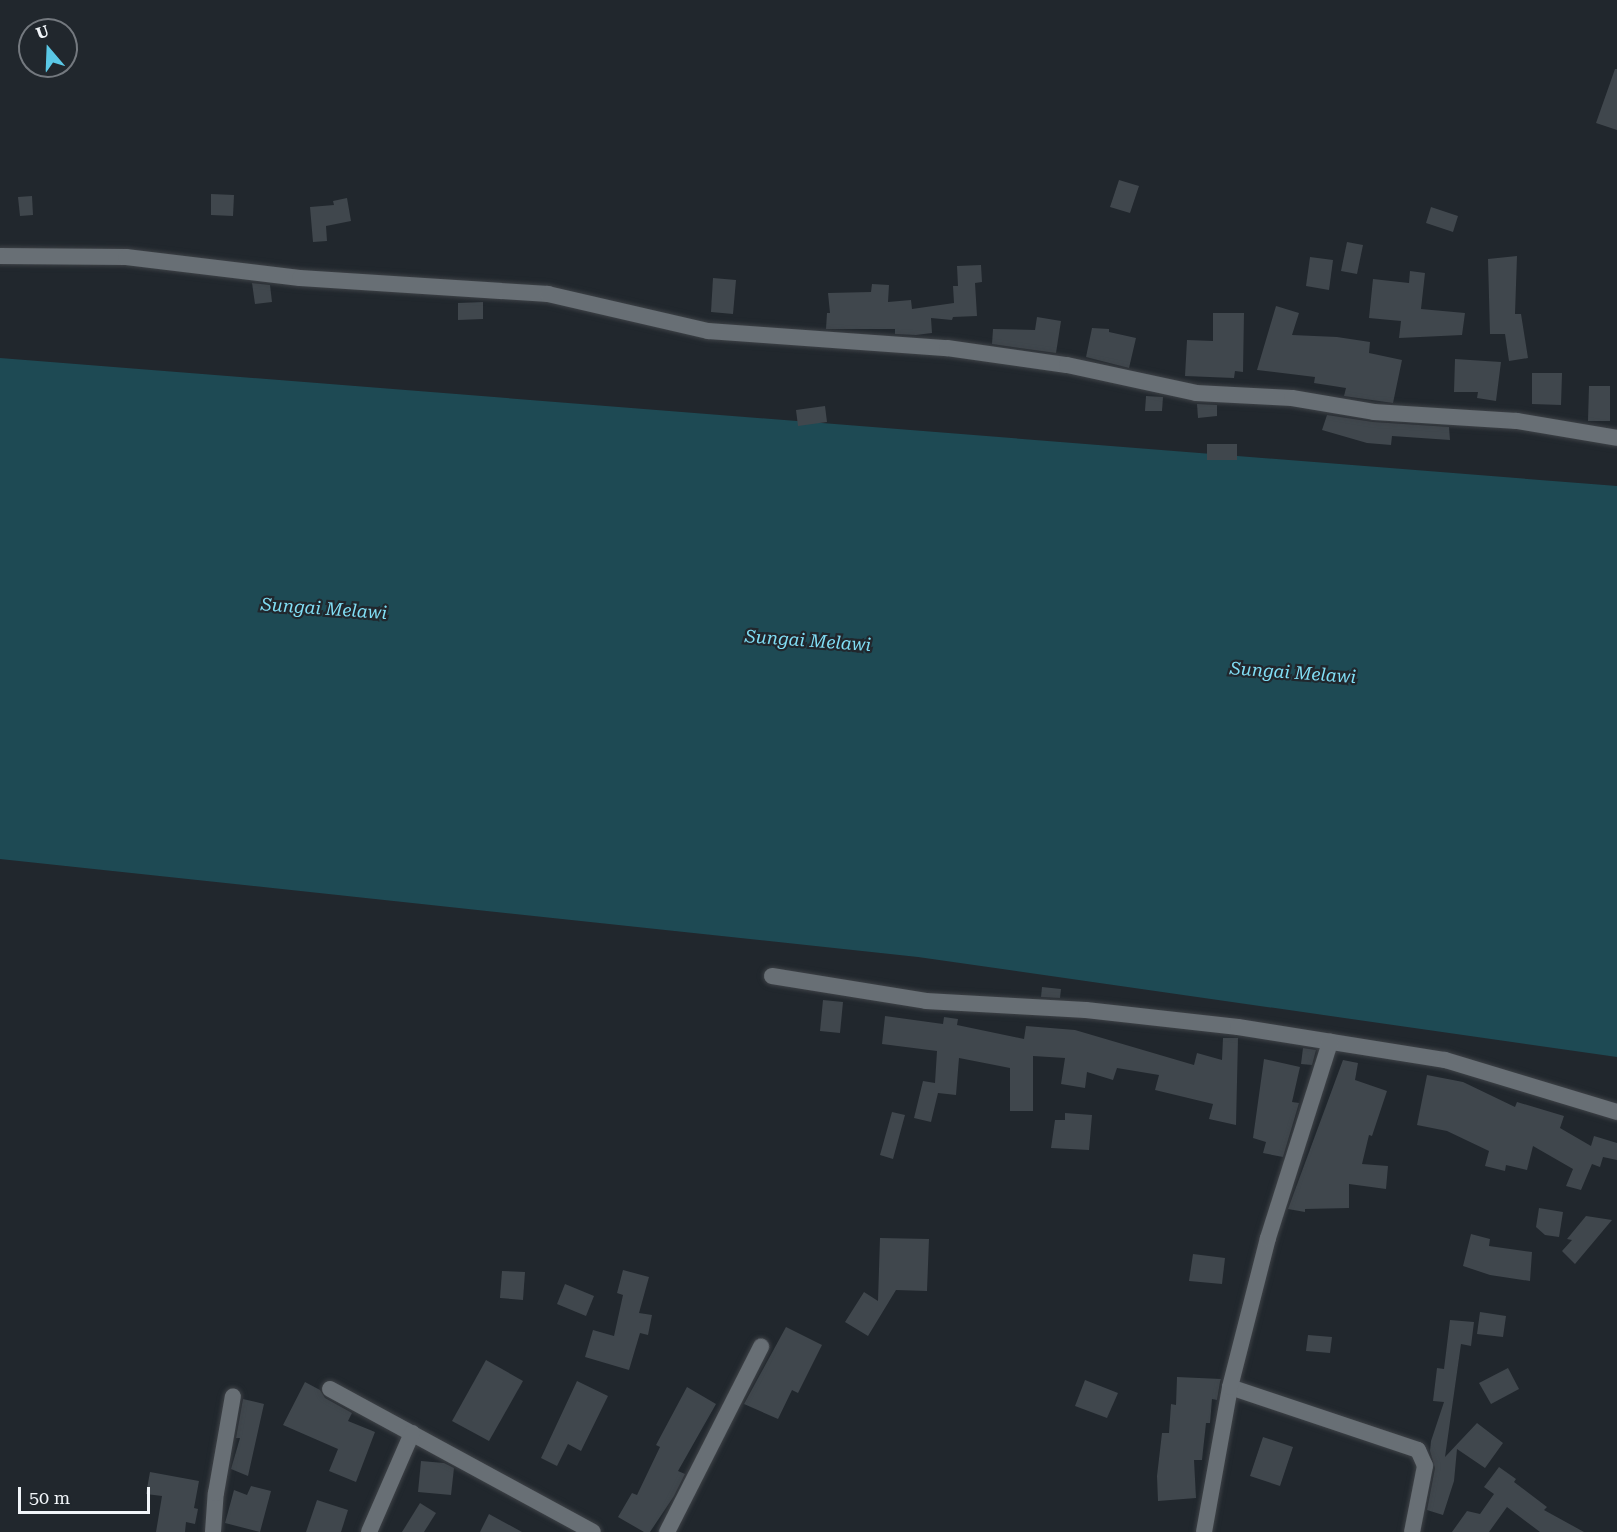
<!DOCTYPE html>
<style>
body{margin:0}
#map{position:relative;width:1617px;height:1532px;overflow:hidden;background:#21272d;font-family:"Roboto Serif",serif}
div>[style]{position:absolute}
.water>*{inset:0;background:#1e4a54}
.building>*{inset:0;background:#40474d}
.roads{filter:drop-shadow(0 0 2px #3e4247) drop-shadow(0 0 2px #3e4247)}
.minor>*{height:16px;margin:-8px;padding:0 8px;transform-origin:8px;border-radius:8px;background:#686f75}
span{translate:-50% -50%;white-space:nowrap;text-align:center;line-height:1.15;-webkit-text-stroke:4.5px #21272d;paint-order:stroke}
.water-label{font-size:18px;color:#81def5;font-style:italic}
.north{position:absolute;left:18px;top:18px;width:60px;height:60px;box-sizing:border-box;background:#21272d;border:2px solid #74797f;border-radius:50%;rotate:341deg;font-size:16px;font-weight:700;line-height:24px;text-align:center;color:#f1f5f9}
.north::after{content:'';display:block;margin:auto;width:21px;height:27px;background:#5ac8e6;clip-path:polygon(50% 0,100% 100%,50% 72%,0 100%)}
.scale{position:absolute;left:18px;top:1487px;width:132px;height:27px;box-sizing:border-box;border:3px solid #f1f5f9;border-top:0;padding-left:8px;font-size:18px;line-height:21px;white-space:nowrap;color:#f1f5f9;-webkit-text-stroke:4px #21272d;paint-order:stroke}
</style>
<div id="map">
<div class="water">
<div style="clip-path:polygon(0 358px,1617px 486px,1617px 1057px,918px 957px,0 859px)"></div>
</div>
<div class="building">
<div style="clip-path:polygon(1615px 69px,1617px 69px,1617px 130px,1596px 123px)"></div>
<div style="clip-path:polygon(1119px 180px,1139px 186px,1130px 213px,1110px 207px)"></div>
<div style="clip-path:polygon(211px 194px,234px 195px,233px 216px,211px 215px)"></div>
<div style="clip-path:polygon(32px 196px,33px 215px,20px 216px,18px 197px)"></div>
<div style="clip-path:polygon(347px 198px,351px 221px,326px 226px,327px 241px,313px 242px,310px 207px,334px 205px,333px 201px)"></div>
<div style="clip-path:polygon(1431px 207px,1458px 216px,1453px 232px,1426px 223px)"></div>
<div style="clip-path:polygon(1347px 242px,1363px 245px,1357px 274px,1341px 271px)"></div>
<div style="clip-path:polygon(1517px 256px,1515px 314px,1521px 314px,1528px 358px,1509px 361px,1505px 334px,1490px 334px,1488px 259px)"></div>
<div style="clip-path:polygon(1310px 257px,1333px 260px,1329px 290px,1306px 286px)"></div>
<div style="clip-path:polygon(981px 265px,982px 282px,975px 283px,977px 316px,953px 317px,952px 320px,931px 318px,932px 333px,916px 335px,895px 334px,895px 329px,826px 329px,827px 313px,830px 313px,828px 293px,871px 292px,872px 284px,889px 285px,888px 302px,911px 300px,912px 309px,954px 303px,953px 286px,958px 286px,957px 266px)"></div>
<div style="clip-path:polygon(1410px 271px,1425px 273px,1421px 309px,1465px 313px,1462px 335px,1399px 338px,1401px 321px,1369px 318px,1373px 279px,1409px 283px)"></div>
<div style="clip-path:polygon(713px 278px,736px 280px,733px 314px,711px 312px)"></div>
<div style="clip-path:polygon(252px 283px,270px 285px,272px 302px,255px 304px)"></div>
<div style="clip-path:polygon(483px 302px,483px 319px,458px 320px,458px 303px)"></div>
<div style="clip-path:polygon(1276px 306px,1299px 313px,1292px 335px,1337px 337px,1370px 342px,1369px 353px,1402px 360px,1393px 403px,1344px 396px,1346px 388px,1314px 383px,1315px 377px,1257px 370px)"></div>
<div style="clip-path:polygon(1213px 313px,1244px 313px,1243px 372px,1235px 371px,1234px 378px,1185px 376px,1187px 340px,1213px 341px)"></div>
<div style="clip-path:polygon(1037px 317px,1061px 321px,1056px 353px,992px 344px,993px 329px,1035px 330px)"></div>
<div style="clip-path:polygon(1092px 328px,1109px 329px,1109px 332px,1136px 338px,1129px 368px,1086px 357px)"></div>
<div style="clip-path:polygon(1455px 359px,1501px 362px,1496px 401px,1477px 398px,1478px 392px,1454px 392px)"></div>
<div style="clip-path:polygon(1532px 373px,1562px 373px,1561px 405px,1532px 404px)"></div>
<div style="clip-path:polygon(1589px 386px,1610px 386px,1610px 421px,1588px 421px)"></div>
<div style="clip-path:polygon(1146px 396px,1163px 397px,1162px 411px,1145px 411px)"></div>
<div style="clip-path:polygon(1197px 404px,1217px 405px,1217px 416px,1198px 418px)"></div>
<div style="clip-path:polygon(825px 406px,827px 422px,798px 426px,796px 410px)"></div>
<div style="clip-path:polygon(1327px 415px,1373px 422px,1449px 427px,1450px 440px,1392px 436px,1391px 445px,1367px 443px,1322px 430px)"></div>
<div style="clip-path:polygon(1207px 444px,1237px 444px,1237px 460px,1207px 460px)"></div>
<div style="clip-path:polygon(1042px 987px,1061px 989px,1060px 998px,1041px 997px)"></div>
<div style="clip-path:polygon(823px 1000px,843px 1002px,840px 1033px,820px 1031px)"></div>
<div style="clip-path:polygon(885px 1016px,943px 1024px,944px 1017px,958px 1019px,957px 1025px,1024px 1039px,1026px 1026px,1075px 1030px,1194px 1065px,1197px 1053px,1222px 1060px,1223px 1038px,1238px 1038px,1236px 1125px,1209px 1119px,1213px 1104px,1155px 1090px,1159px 1075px,1117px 1068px,1113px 1080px,1087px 1072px,1085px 1088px,1061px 1084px,1065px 1058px,1033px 1056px,1033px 1111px,1010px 1111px,1010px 1068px,959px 1058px,956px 1095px,938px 1093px,931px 1122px,914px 1118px,923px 1081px,935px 1083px,937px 1051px,882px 1044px)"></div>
<div style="clip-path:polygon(1303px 1048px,1316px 1050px,1312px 1065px,1301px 1064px)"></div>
<div style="clip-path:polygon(1264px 1059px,1300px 1067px,1292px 1102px,1299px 1103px,1283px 1157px,1263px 1153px,1266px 1142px,1253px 1138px)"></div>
<div style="clip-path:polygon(1343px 1060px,1358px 1063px,1355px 1080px,1387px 1091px,1372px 1136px,1369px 1135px,1362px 1164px,1388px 1166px,1386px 1189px,1349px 1184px,1349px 1208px,1305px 1209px,1305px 1212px,1288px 1209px)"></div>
<div style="clip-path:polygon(1427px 1075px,1463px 1082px,1515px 1107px,1517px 1102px,1564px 1116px,1560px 1128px,1591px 1146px,1594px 1136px,1617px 1143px,1617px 1160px,1603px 1157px,1600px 1167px,1592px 1164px,1581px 1190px,1566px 1186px,1573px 1169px,1533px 1146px,1527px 1170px,1506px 1165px,1505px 1171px,1485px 1166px,1489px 1151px,1447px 1131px,1417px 1125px)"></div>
<div style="clip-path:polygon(892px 1112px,905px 1115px,893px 1159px,880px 1155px)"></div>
<div style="clip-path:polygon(1065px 1113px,1092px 1115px,1089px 1150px,1051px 1148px,1055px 1120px,1065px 1120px)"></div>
<div style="clip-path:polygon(1539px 1208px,1563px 1212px,1559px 1237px,1545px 1235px,1536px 1227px)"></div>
<div style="clip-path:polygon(1586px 1216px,1612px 1220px,1575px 1264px,1562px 1251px,1572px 1240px,1567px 1239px)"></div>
<div style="clip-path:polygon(1471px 1234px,1490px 1239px,1489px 1246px,1532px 1252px,1530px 1281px,1490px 1275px,1463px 1266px)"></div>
<div style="clip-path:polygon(880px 1238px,929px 1239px,927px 1291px,896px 1290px,868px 1336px,845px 1322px,864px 1292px,878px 1301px)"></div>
<div style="clip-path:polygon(1193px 1254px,1225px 1258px,1222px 1284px,1189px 1281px)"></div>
<div style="clip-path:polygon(623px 1270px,649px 1277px,639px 1313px,652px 1315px,648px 1335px,640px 1333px,629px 1370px,585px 1357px,593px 1330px,614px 1336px,623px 1295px,617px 1293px)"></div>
<div style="clip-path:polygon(502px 1271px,525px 1272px,523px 1300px,500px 1298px)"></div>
<div style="clip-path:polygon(565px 1284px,594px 1296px,586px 1316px,557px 1304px)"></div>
<div style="clip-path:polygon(1480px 1312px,1506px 1316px,1503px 1337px,1477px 1334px)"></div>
<div style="clip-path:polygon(1450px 1320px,1474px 1322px,1471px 1346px,1461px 1344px,1445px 1457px,1477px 1423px,1503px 1443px,1485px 1468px,1457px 1449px,1454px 1481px,1443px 1515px,1427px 1510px,1435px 1468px,1430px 1451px,1431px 1441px,1444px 1402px,1433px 1401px,1437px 1368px,1444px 1369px)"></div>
<div style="clip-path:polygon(786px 1327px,822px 1345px,798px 1393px,792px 1390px,778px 1419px,744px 1404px)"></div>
<div style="clip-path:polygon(1308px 1335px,1332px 1337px,1330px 1353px,1306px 1351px)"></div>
<div style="clip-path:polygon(486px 1360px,523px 1381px,489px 1441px,452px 1421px)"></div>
<div style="clip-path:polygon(1508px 1368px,1519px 1389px,1491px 1404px,1479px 1383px)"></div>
<div style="clip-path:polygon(1177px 1377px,1221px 1379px,1220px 1382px,1217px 1400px,1212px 1399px,1210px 1423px,1206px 1423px,1202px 1460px,1194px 1460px,1196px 1498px,1158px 1501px,1157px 1476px,1162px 1433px,1169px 1433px,1171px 1404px,1176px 1405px)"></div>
<div style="clip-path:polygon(1085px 1380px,1118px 1393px,1107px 1418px,1075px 1406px)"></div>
<div style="clip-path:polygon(577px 1381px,608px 1396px,581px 1451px,568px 1444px,557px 1466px,541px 1458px)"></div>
<div style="clip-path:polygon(305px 1382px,320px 1390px,325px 1398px,352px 1413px,348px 1421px,375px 1432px,356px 1482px,329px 1471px,338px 1449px,283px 1425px)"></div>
<div style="clip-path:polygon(687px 1387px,716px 1404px,678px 1471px,685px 1474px,674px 1496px,650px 1532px,644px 1532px,618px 1517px,632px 1493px,637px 1495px,660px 1447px,656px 1445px)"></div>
<div style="clip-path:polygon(243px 1399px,264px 1404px,248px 1476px,231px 1469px,240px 1438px,236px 1438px)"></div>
<div style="clip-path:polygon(1263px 1437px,1293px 1447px,1280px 1486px,1250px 1476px)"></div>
<div style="clip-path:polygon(421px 1461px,444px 1463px,454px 1468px,451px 1495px,418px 1492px)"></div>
<div style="clip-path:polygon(1499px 1467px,1516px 1479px,1514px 1482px,1547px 1507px,1544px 1510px,1584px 1532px,1540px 1532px,1507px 1507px,1489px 1532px,1452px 1532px,1467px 1511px,1480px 1514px,1494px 1494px,1484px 1487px)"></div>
<div style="clip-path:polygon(150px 1472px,199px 1481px,194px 1508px,198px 1509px,195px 1524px,186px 1522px,185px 1532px,156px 1532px,162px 1496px,146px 1494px)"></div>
<div style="clip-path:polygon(251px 1486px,271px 1491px,260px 1532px,225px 1523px,234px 1490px,247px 1495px)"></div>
<div style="clip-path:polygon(317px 1500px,348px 1510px,341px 1532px,306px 1532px)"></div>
<div style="clip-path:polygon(420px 1503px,436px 1513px,424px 1532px,402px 1532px)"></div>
<div style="clip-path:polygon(489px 1514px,522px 1532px,480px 1532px)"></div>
</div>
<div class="roads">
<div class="minor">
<div style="left:0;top:256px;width:126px;rotate:0.5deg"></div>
<div style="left:126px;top:257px;width:175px;rotate:6.9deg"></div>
<div style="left:300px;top:278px;width:249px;rotate:3.7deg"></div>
<div style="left:548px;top:294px;width:164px;rotate:13deg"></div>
<div style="left:708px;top:331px;width:240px;rotate:4.1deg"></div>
<div style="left:947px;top:348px;width:121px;rotate:8.1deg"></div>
<div style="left:1067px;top:365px;width:132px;rotate:12.2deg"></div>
<div style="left:1196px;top:393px;width:96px;rotate:3deg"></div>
<div style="left:1292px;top:398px;width:83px;rotate:9.7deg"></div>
<div style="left:1374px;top:412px;width:143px;rotate:3.6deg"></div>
<div style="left:1517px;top:421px;width:101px;rotate:9.6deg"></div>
<div style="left:772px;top:976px;width:156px;rotate:9.2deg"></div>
<div style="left:926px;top:1001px;width:160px;rotate:3.2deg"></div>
<div style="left:1086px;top:1010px;width:153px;rotate:6.4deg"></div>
<div style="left:1238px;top:1027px;width:210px;rotate:9.1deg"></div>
<div style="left:1445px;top:1060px;width:180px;rotate:16.8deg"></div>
<div style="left:1230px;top:1387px;width:198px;rotate:18.5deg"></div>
<div style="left:1418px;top:1450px;width:17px;rotate:66deg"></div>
<div style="left:1425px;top:1466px;width:67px;rotate:101.1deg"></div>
<div style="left:330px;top:1389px;width:299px;rotate:28.5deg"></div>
<div style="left:213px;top:1532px;width:39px;rotate:-86deg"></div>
<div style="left:216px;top:1493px;width:98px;rotate:-80.1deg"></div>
<div style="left:369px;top:1532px;width:108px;rotate:-66.5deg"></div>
<div style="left:667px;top:1532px;width:208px;rotate:-63.1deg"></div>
<div style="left:1204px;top:1532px;width:147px;rotate:-79.8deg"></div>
<div style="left:1230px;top:1387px;width:154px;rotate:-75.7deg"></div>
<div style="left:1268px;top:1238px;width:206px;rotate:-72.4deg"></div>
</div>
</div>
<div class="water-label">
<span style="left:324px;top:609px;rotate:4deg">Sungai Melawi</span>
<span style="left:808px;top:641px;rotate:4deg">Sungai Melawi</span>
<span style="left:1293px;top:673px;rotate:4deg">Sungai Melawi</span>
</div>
<div class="north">U</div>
<div class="scale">50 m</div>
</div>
